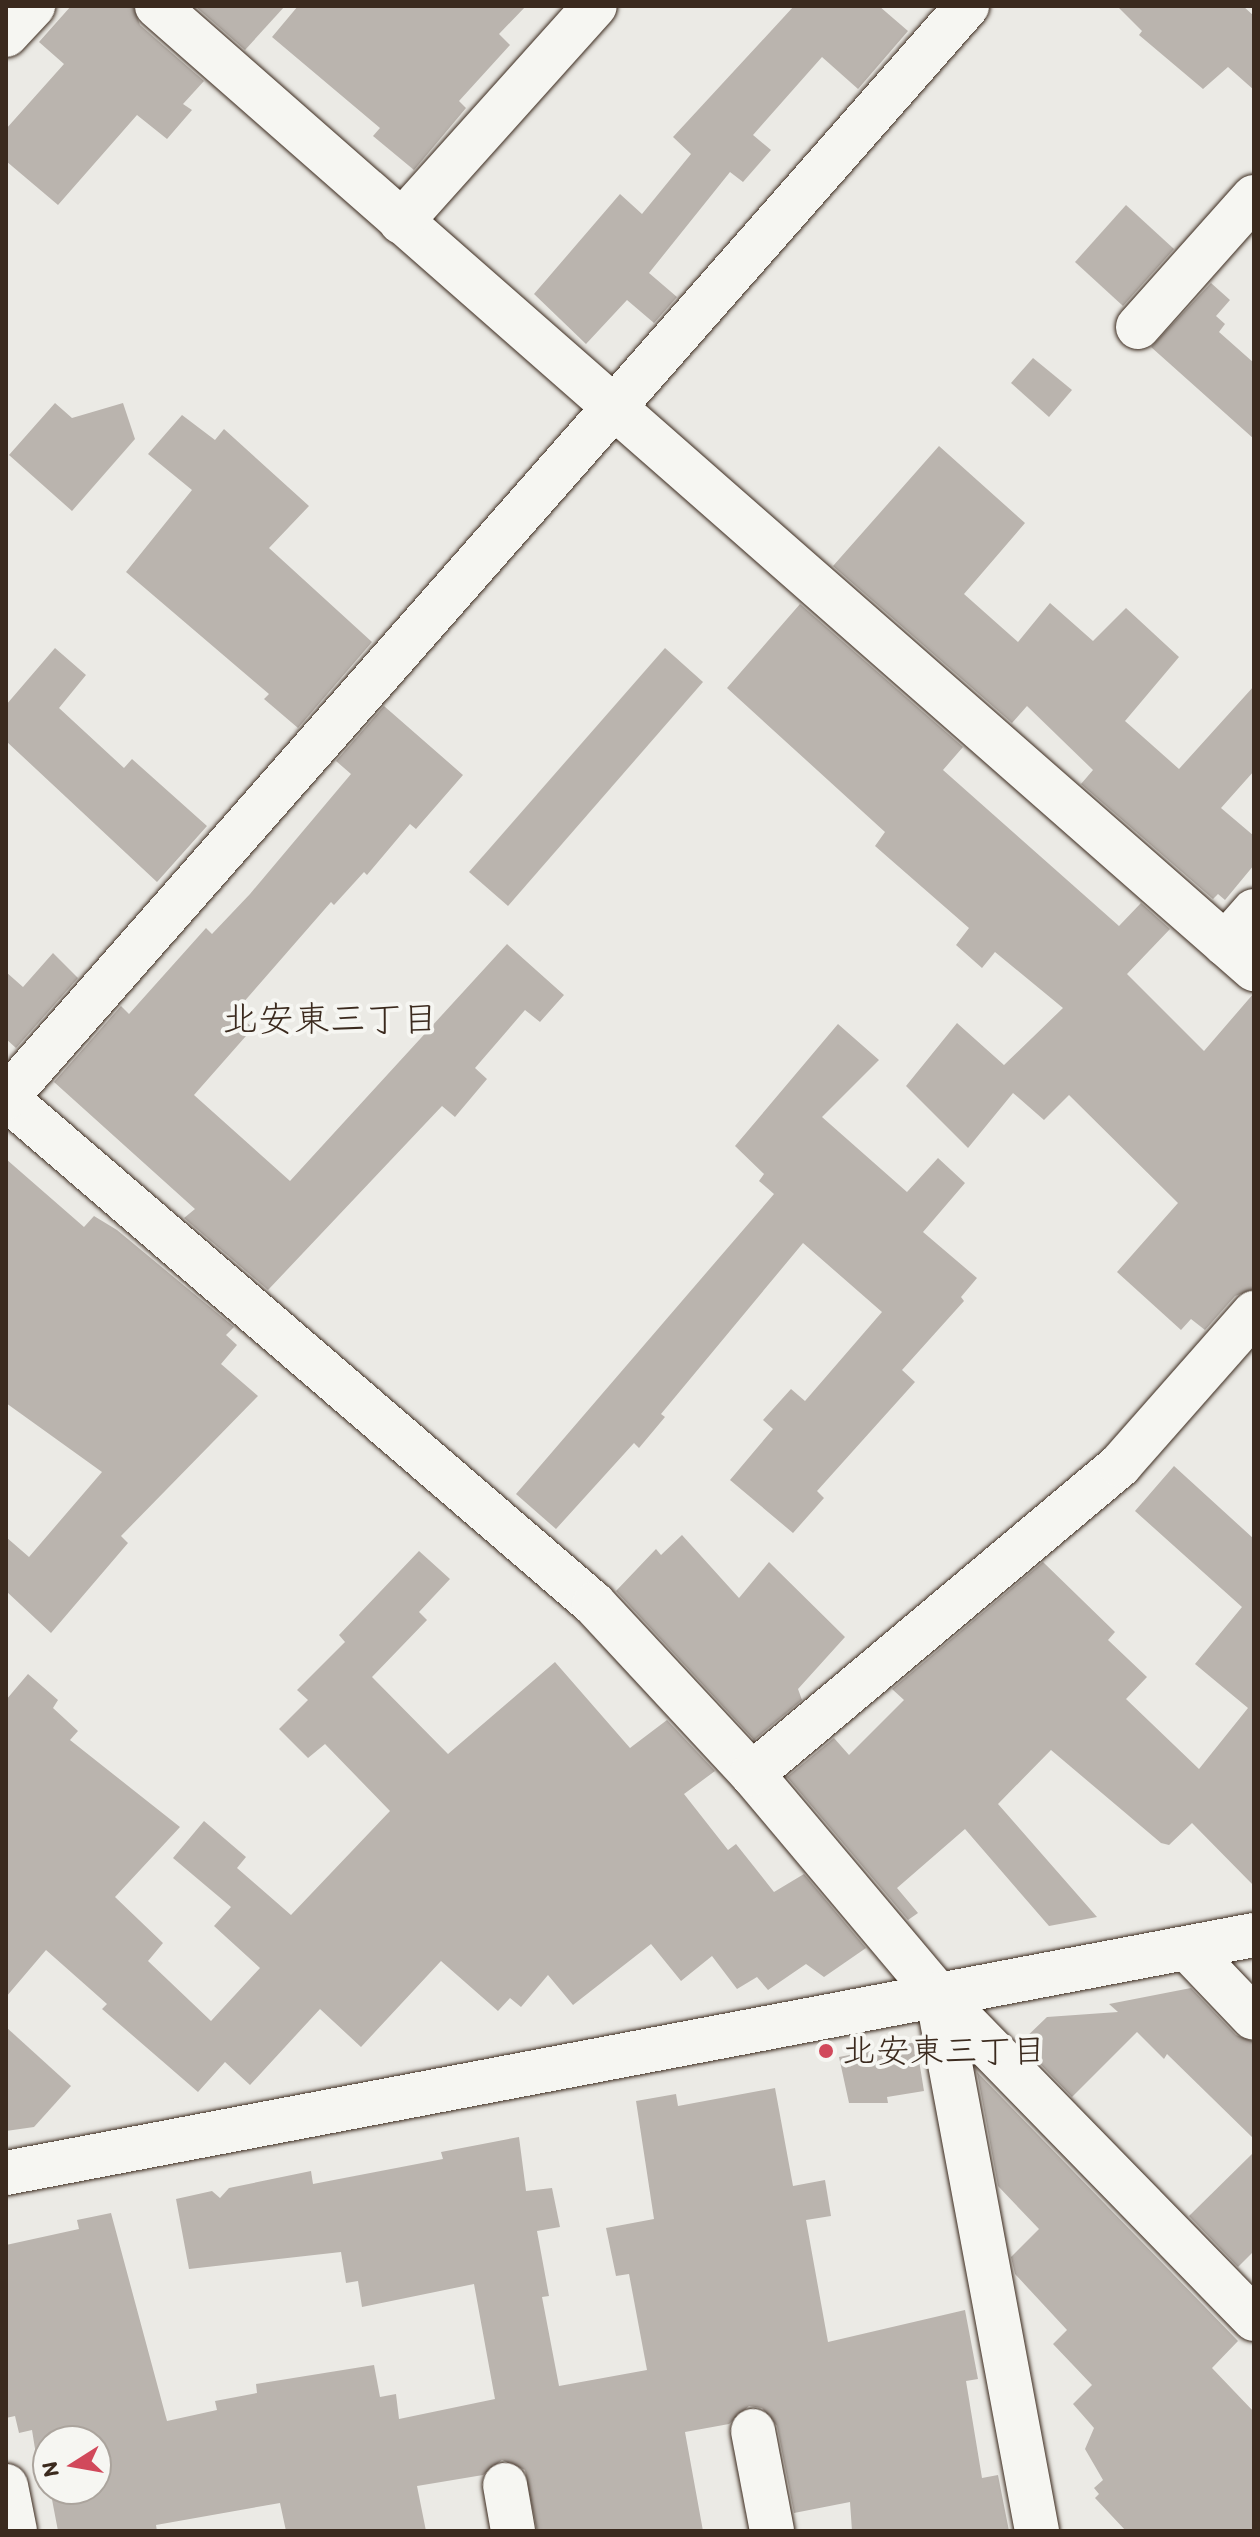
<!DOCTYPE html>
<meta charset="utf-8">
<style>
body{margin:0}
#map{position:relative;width:1260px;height:2537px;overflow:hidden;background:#ebeae5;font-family:Itim,"Klee One",sans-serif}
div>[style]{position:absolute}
.building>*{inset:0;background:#bab4ae}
.roads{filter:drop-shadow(0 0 2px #3b2a1e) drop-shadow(0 0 2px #3b2a1e)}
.minor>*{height:44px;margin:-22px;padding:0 22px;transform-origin:22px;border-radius:22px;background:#f6f6f2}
.tertiary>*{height:44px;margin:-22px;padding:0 22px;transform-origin:22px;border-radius:22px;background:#f6f6f2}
.dots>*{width:22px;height:22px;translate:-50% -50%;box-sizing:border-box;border:4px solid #f6f6f2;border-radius:50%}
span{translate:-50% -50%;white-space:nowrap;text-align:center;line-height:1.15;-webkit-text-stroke:8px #f6f6f2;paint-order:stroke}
.poi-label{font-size:34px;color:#3b2a1e}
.left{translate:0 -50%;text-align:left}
.neighbourhood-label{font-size:36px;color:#3b2a1e}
.frame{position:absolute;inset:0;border:8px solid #3b2a1e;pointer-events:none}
.north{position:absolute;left:32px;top:2425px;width:80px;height:80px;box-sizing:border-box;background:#f6f6f2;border:2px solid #aba49d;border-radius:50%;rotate:259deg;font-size:22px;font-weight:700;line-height:32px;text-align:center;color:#3b2a1e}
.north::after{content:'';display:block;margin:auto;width:28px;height:36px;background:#d1495b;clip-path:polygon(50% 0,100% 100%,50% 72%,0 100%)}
</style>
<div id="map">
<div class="building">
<div style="clip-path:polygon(71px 6px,133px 6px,140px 25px,204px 81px,183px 104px,192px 110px,167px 139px,137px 115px,58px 205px,6px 161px,6px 129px,64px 64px,39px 42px)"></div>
<div style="clip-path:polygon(195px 6px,285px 6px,245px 50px)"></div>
<div style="clip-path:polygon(298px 6px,526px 6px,499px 34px,510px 45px,459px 101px,466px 108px,414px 170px,373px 136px,380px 128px,272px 37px)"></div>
<div style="clip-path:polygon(794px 6px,879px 6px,908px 31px,858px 89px,822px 57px,753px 135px,771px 150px,743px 182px,730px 172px,649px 273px,677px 297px,654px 323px,627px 300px,586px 344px,534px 294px,620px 194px,642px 214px,691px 154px,673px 137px)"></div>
<div style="clip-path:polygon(1117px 6px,1243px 6px,1254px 16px,1254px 90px,1228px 67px,1203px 89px,1139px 35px,1142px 31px)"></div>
<div style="clip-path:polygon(1126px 205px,1174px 249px,1123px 306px,1075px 262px)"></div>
<div style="clip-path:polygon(1211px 283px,1230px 300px,1216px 316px,1225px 324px,1219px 332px,1254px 363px,1254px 439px,1151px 347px)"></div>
<div style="clip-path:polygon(1033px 358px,1072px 390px,1049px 417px,1011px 383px)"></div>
<div style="clip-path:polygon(55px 403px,72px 418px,123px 403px,135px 439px,72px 511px,9px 455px)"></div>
<div style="clip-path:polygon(182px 415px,215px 440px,224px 429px,309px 506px,269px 548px,372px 642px,298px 728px,264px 699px,269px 694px,126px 572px,192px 490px,148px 454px)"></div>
<div style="clip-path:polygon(939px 446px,1025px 523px,964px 594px,1018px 642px,1050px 603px,1093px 641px,1126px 608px,1179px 657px,1125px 721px,1179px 769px,1254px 686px,1254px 771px,1221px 808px,1254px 836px,1254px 865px,1225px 900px,1218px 894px,1213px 899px,1081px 784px,1093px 770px,1027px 706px,1012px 723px,833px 566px)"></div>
<div style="clip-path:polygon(800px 604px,963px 747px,943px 770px,1119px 926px,1141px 903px,1170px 929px,1127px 974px,1204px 1051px,1254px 993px,1254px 1289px,1235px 1296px,1205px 1330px,1191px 1319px,1181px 1330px,1117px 1272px,1178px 1203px,1069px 1095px,1044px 1120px,1013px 1093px,968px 1148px,906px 1086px,957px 1023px,1004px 1065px,1063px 1008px,995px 952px,982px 968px,956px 945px,969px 928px,875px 846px,885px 832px,727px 688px)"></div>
<div style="clip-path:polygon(55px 648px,86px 675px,59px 708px,124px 768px,132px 759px,207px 826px,157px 882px,6px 741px,6px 705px)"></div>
<div style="clip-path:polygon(665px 648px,703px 682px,508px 906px,469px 872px)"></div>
<div style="clip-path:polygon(384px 706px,463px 775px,416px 829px,410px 824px,367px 875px,364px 872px,334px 905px,331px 902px,235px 1012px,253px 1028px,194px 1095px,290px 1181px,507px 944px,564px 995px,540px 1022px,525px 1010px,475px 1068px,487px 1079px,455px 1117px,442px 1106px,268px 1290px,184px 1218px,195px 1209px,54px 1082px,121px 1006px,129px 1014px,206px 928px,212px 934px,250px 894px,351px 774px,336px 761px)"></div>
<div style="clip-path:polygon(53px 953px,78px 978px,16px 1048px,6px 1039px,6px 972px,23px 987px)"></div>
<div style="clip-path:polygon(838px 1024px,879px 1060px,822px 1117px,907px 1192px,938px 1158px,965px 1183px,923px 1232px,977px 1278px,961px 1297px,964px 1301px,902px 1370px,915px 1382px,817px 1491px,824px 1498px,793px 1533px,730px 1480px,773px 1429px,763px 1420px,791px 1389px,805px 1401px,882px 1312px,803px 1243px,661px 1414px,665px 1417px,639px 1448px,634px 1443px,556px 1529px,516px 1494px,774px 1194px,759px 1181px,764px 1174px,735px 1146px)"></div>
<div style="clip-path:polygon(6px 1159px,84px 1227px,94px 1216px,117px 1230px,234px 1327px,226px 1335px,237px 1345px,221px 1364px,258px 1396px,121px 1536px,128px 1543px,51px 1633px,6px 1591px,6px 1537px,29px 1557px,102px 1472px,6px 1403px)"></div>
<div style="clip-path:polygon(1174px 1466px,1254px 1539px,1254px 1886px,1192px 1823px,1169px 1845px,1161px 1843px,1051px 1750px,998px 1804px,1097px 1917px,1049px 1926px,965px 1829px,897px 1888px,918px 1913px,908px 1920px,787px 1777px,834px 1738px,849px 1755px,904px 1700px,892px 1689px,1043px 1562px,1115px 1632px,1108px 1640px,1147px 1677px,1126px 1699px,1199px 1769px,1248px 1708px,1195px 1664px,1242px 1607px,1135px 1511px)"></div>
<div style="clip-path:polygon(682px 1535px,739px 1598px,769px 1562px,845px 1637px,798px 1689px,802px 1700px,754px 1740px,616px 1591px,656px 1549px,661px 1555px)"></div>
<div style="clip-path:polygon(419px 1551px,450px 1579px,419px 1612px,427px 1620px,372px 1677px,448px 1754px,555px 1662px,630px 1748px,667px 1720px,715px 1771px,684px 1794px,728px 1850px,736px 1844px,774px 1892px,804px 1874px,866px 1948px,824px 1977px,806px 1964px,768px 1990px,757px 1977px,737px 1989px,712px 1956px,681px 1981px,651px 1944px,573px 2005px,548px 1975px,521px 2007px,510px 1998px,498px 2011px,441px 1961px,361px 2047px,320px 2009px,250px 2085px,225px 2062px,198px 2092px,102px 2009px,107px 2004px,46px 1950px,6px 1997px,6px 1700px,28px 1674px,58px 1700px,53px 1708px,78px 1731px,70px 1740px,180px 1827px,115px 1897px,163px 1943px,148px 1961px,211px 2021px,260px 1968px,214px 1926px,231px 1907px,173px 1858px,204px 1821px,246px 1857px,237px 1868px,291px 1915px,390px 1811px,325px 1744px,308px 1758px,279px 1729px,308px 1700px,297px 1690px,345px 1642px,339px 1635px)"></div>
<div style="clip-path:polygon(1191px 1988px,1236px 2035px,1254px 2042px,1254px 2139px,1167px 2054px,1164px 2059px,1137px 2032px,1072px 2097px,1020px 2043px,1047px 2017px,1118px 2012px,1109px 2004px)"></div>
<div style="clip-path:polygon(6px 2027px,71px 2086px,34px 2127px,6px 2131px)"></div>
<div style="clip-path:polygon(916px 2042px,924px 2091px,887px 2097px,888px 2103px,849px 2103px,839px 2057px)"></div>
<div style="clip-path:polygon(977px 2072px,1238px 2341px,1212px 2368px,1254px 2412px,1254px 2531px,1126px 2531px,1095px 2498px,1099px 2494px,1094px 2488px,1103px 2480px,1085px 2449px,1094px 2428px,1073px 2404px,1092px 2385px,1053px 2344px,1067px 2330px,1015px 2274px,1011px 2257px,1039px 2229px,998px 2186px)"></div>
<div style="clip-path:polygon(775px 2088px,793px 2186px,825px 2180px,831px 2216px,806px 2220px,828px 2342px,965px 2310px,978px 2379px,966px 2381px,982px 2478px,998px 2475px,1009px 2531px,852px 2531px,850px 2502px,794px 2513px,777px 2426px,762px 2408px,749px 2406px,729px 2424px,685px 2432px,703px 2531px,537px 2531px,525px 2470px,502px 2460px,483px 2475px,417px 2486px,426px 2531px,286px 2531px,280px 2503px,156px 2525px,157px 2531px,58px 2531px,50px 2489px,96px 2489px,96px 2441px,48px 2441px,48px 2479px,40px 2480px,32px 2430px,19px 2433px,15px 2416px,6px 2418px,6px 2245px,79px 2229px,77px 2220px,111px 2213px,167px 2421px,217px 2410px,215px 2401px,257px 2393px,256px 2384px,374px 2365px,380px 2397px,396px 2394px,399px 2419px,495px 2399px,474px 2284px,362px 2307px,358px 2281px,346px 2283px,341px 2252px,189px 2269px,176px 2199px,212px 2191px,220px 2198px,229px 2188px,311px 2171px,313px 2184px,443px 2159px,441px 2152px,519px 2137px,526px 2191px,552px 2188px,560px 2227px,537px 2231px,549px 2296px,542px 2297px,559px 2386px,647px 2370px,629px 2274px,616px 2276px,606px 2228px,654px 2219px,636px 2101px,676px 2094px,678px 2106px)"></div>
<div style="clip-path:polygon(1254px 2152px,1254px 2251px,1238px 2267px,1189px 2216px)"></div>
</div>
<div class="roads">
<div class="minor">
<div style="left:157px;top:6px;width:1460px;rotate:41.28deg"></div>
<div style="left:6px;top:35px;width:40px;rotate:-47deg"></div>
<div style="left:401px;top:222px;width:290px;rotate:-48.1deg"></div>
<div style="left:1138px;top:327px;width:174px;rotate:-48.3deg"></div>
<div style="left:1225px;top:944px;width:44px;rotate:-48.7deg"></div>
<div style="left:6px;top:1098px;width:776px;rotate:40.71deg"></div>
<div style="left:594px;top:1604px;width:232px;rotate:47.1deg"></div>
<div style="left:752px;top:1774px;width:287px;rotate:49.9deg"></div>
<div style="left:937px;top:1994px;width:454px;rotate:45.7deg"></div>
<div style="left:6px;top:1098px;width:1455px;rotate:-48.65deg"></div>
<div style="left:752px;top:1774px;width:481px;rotate:-40deg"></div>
<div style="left:1120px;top:1465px;width:203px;rotate:-48.6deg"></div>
<div style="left:1188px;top:1949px;width:95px;rotate:46.3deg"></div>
<div style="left:937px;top:1994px;width:546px;rotate:79.45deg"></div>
<div style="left:753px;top:2431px;width:102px;rotate:79.2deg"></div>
<div style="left:505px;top:2485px;width:47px;rotate:80.1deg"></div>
<div style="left:6px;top:2486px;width:46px;rotate:78.7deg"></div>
</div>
<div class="tertiary">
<div style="left:6px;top:2173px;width:1270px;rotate:-10.8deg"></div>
</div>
</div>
<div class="dots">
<div style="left:826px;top:2051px;background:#d1495b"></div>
</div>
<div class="poi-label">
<span class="left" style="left:842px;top:2051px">北安東三丁目</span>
</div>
<div class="neighbourhood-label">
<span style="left:330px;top:1019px">北安東三丁目</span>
</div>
<div class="frame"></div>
<div class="north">N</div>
</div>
